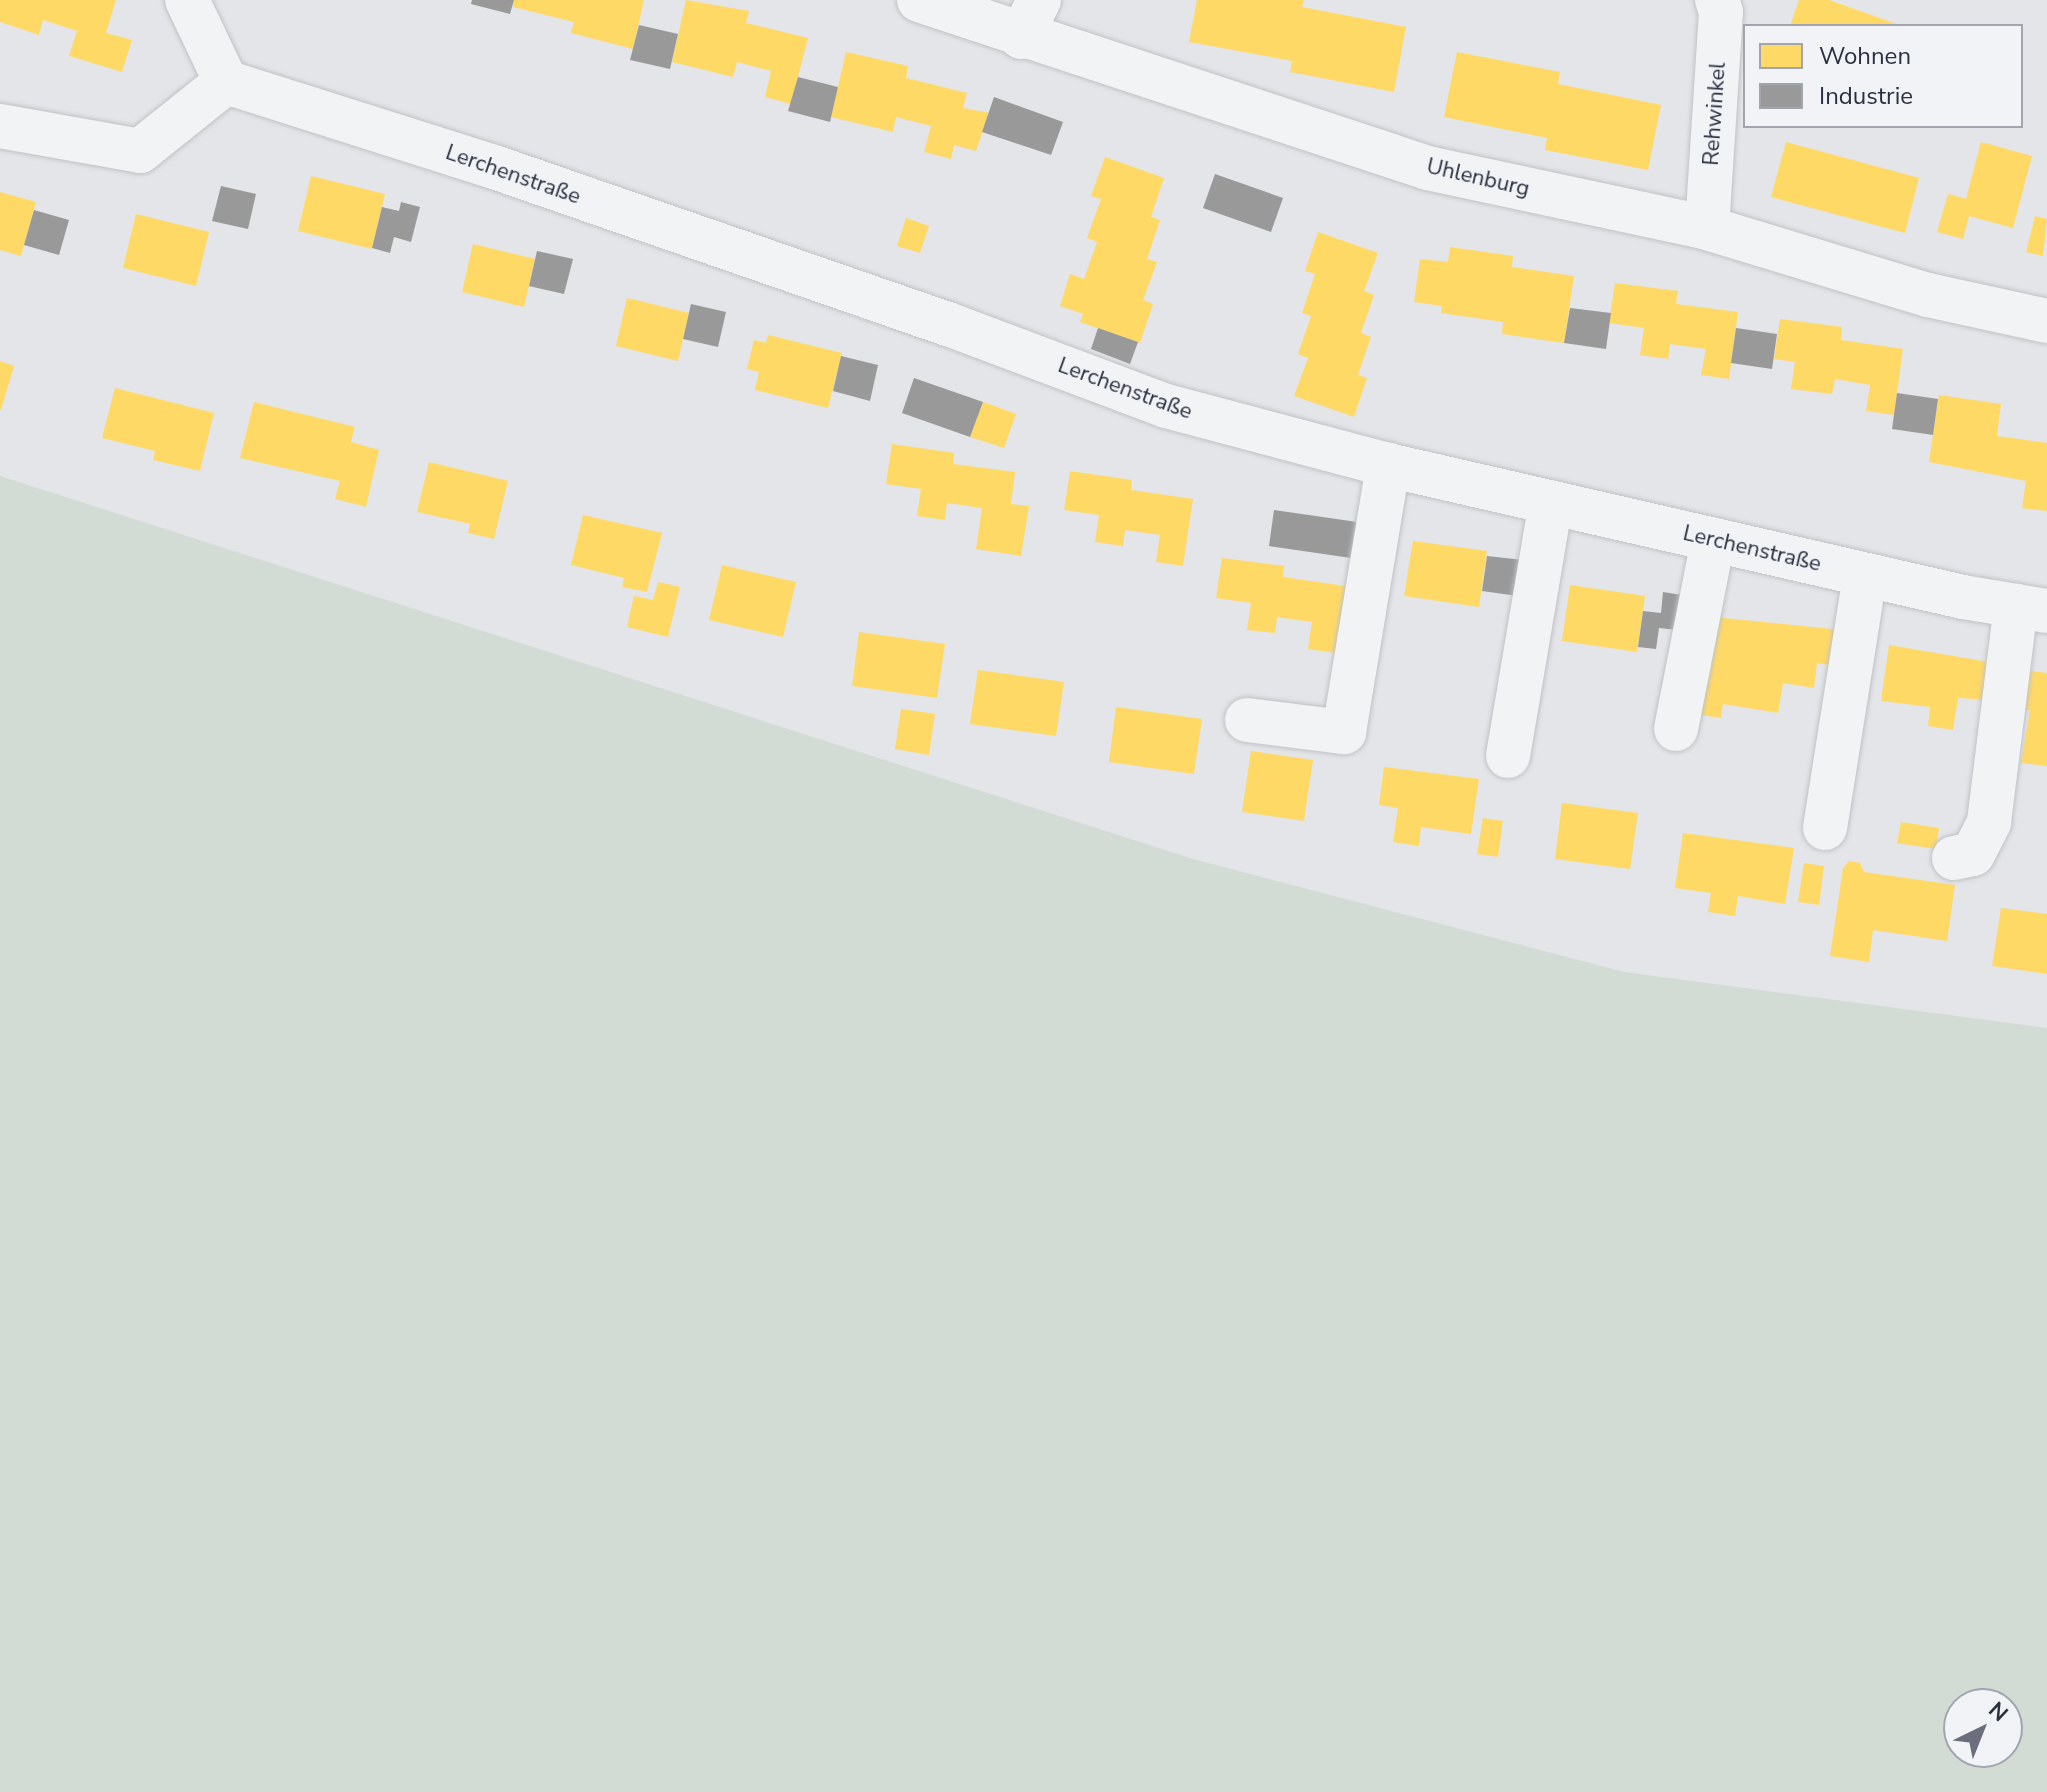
<!DOCTYPE html>
<meta charset="utf-8">
<style>
body{margin:0}
#map{position:relative;width:2047px;height:1792px;overflow:hidden;background:#e3e5e8;font-family:"Nunito Sans",sans-serif}
div>[style]{position:absolute}
.green>*{inset:0;background:#d2dbd4}
.homes>*{inset:0;background:#ffd966}
.industry>*{inset:0;background:#999}
.roads{filter:drop-shadow(0 0 2px #c0c2c4) drop-shadow(0 0 2px #c0c2c4)}
.minor>*{height:44px;margin:-22px;padding:0 22px;transform-origin:22px;border-radius:22px;background:#f2f3f5}
span{translate:-50% -50%;white-space:nowrap;text-align:center;line-height:1.15;-webkit-text-stroke:8px #f1f3f7;paint-order:stroke}
.street-label{font-size:22px;color:#2b3040}
.legend{position:absolute;left:1743px;top:24px;width:280px;height:104px;box-sizing:border-box;background:#f1f3f7;border:2px solid #a2a5ae;margin:0;padding:10px 14px;list-style:none;font-size:24px;color:#2b3040}
.legend li{display:flex;align-items:center;gap:16px;height:40px}
.legend b{width:40px;border:2px solid #a2a5ae}
.north{position:absolute;left:1943px;top:1688px;width:80px;height:80px;box-sizing:border-box;background:#f1f3f7;border:2px solid #a2a5ae;border-radius:50%;rotate:43deg;font-size:22px;font-weight:700;line-height:32px;text-align:center;color:#2b3040}
.north::after{content:'';display:block;margin:auto;width:28px;height:36px;background:#6b6f7b;clip-path:polygon(50% 0,100% 100%,50% 72%,0 100%)}
</style>
<div id="map">
<div class="green">
<div style="clip-path:polygon(evenodd,0 476px,1193px 859px,1624px 972px,2047px 1028px,2047px 1792px,0 1792px,0 476px,2007px 1704px,2007px 1752px,1959px 1752px,1959px 1704px,2007px 1704px)"></div>
</div>
<div class="homes">
<div style="clip-path:polygon(0 0,116px 0,106px 33px,132px 40px,122px 72px,69px 56px,77px 31px,43px 20px,39px 35px,0 22px)"></div>
<div style="clip-path:polygon(514px 0,644px 0,633px 49px,571px 33px,574px 22px,513px 7px)"></div>
<div style="clip-path:polygon(686px 0,749px 11px,746px 23px,808px 38px,791px 104px,765px 97px,771px 71px,737px 62px,733px 77px,672px 62px)"></div>
<div style="clip-path:polygon(1197px 0,1304px 0,1302px 7px,1406px 27px,1394px 92px,1290px 72px,1292px 61px,1189px 42px)"></div>
<div style="clip-path:polygon(1799px 0,1829px 0,1902px 26px,1790px 26px)"></div>
<div style="clip-path:polygon(846px 52px,908px 66px,906px 78px,967px 93px,963px 108px,989px 113px,976px 151px,954px 145px,951px 159px,924px 152px,931px 126px,896px 117px,893px 132px,831px 117px)"></div>
<div style="clip-path:polygon(1457px 52px,1560px 72px,1558px 84px,1661px 105px,1648px 170px,1545px 150px,1547px 138px,1444px 117px)"></div>
<div style="clip-path:polygon(1786px 142px,1919px 178px,1905px 233px,1771px 197px)"></div>
<div style="clip-path:polygon(1981px 142px,2032px 156px,2013px 228px,1969px 216px,1963px 239px,1937px 232px,1948px 194px,1966px 199px)"></div>
<div style="clip-path:polygon(1105px 157px,1164px 178px,1151px 217px,1160px 220px,1147px 259px,1157px 262px,1143px 300px,1153px 304px,1140px 343px,1080px 322px,1083px 314px,1060px 306px,1070px 274px,1084px 279px,1097px 242px,1087px 238px,1101px 199px,1091px 196px)"></div>
<div style="clip-path:polygon(311px 176px,385px 194px,372px 249px,298px 231px)"></div>
<div style="clip-path:polygon(0 192px,36px 202px,21px 256px,0 250px)"></div>
<div style="clip-path:polygon(136px 214px,209px 232px,196px 286px,123px 268px)"></div>
<div style="clip-path:polygon(2035px 216px,2047px 219px,2043px 256px,2026px 252px)"></div>
<div style="clip-path:polygon(906px 218px,929px 226px,920px 253px,897px 246px)"></div>
<div style="clip-path:polygon(1318px 232px,1378px 253px,1364px 291px,1374px 295px,1361px 333px,1371px 337px,1358px 375px,1367px 378px,1354px 417px,1294px 396px,1308px 358px,1298px 354px,1311px 316px,1302px 313px,1315px 274px,1305px 271px)"></div>
<div style="clip-path:polygon(473px 244px,535px 259px,524px 307px,462px 292px)"></div>
<div style="clip-path:polygon(1450px 247px,1513px 256px,1512px 267px,1574px 276px,1564px 343px,1502px 334px,1503px 322px,1441px 313px,1442px 306px,1414px 302px,1420px 259px,1448px 262px)"></div>
<div style="clip-path:polygon(1615px 283px,1678px 291px,1676px 304px,1738px 312px,1729px 379px,1701px 375px,1706px 349px,1670px 344px,1668px 359px,1640px 355px,1644px 328px,1609px 323px)"></div>
<div style="clip-path:polygon(627px 298px,689px 313px,678px 361px,616px 346px)"></div>
<div style="clip-path:polygon(1780px 319px,1842px 327px,1841px 340px,1903px 349px,1894px 415px,1866px 411px,1870px 385px,1835px 379px,1832px 394px,1791px 389px,1795px 362px,1774px 359px)"></div>
<div style="clip-path:polygon(768px 335px,842px 353px,828px 408px,755px 390px,759px 372px,747px 369px,754px 340px,766px 343px)"></div>
<div style="clip-path:polygon(0 361px,14px 366px,1px 410px,0 410px)"></div>
<div style="clip-path:polygon(115px 388px,214px 413px,200px 471px,153px 460px,155px 451px,102px 438px)"></div>
<div style="clip-path:polygon(1939px 395px,2001px 404px,1997px 436px,2047px 443px,2047px 511px,2022px 508px,2026px 481px,1929px 462px)"></div>
<div style="clip-path:polygon(254px 402px,355px 427px,351px 442px,379px 450px,366px 507px,335px 499px,340px 481px,240px 458px)"></div>
<div style="clip-path:polygon(983px 402px,1016px 414px,1004px 448px,970px 437px)"></div>
<div style="clip-path:polygon(892px 444px,954px 453px,953px 464px,1015px 472px,1011px 504px,1029px 506px,1021px 556px,976px 549px,982px 508px,947px 503px,945px 520px,917px 516px,921px 489px,886px 484px)"></div>
<div style="clip-path:polygon(429px 462px,508px 481px,494px 539px,468px 533px,470px 524px,417px 512px)"></div>
<div style="clip-path:polygon(1070px 471px,1132px 480px,1131px 490px,1193px 499px,1183px 566px,1156px 562px,1160px 535px,1125px 530px,1123px 546px,1095px 542px,1099px 515px,1064px 510px)"></div>
<div style="clip-path:polygon(583px 515px,662px 533px,647px 592px,622px 587px,624px 578px,571px 565px)"></div>
<div style="clip-path:polygon(1413px 541px,1487px 551px,1479px 607px,1404px 596px)"></div>
<div style="clip-path:polygon(1222px 558px,1284px 566px,1283px 577px,1345px 586px,1336px 653px,1308px 649px,1312px 622px,1277px 617px,1275px 633px,1247px 630px,1251px 603px,1216px 598px)"></div>
<div style="clip-path:polygon(722px 565px,796px 582px,783px 637px,709px 620px)"></div>
<div style="clip-path:polygon(658px 582px,680px 587px,668px 637px,627px 627px,634px 596px,653px 600px)"></div>
<div style="clip-path:polygon(1570px 585px,1645px 596px,1637px 652px,1562px 641px)"></div>
<div style="clip-path:polygon(1715px 617px,1841px 630px,1835px 666px,1817px 663px,1814px 688px,1783px 683px,1778px 713px,1723px 704px,1721px 718px,1694px 714px)"></div>
<div style="clip-path:polygon(859px 632px,945px 644px,937px 698px,852px 686px)"></div>
<div style="clip-path:polygon(1889px 645px,2000px 664px,1994px 700px,1958px 698px,1953px 730px,1928px 726px,1930px 707px,1881px 701px)"></div>
<div style="clip-path:polygon(2017px 669px,2047px 673px,2047px 766px,2021px 763px,2030px 710px,2012px 708px)"></div>
<div style="clip-path:polygon(978px 670px,1064px 682px,1056px 736px,970px 724px)"></div>
<div style="clip-path:polygon(1116px 707px,1202px 719px,1194px 774px,1109px 762px)"></div>
<div style="clip-path:polygon(901px 709px,935px 714px,929px 755px,895px 749px)"></div>
<div style="clip-path:polygon(1251px 751px,1313px 760px,1304px 821px,1242px 812px)"></div>
<div style="clip-path:polygon(1384px 767px,1479px 779px,1471px 834px,1421px 827px,1419px 846px,1393px 842px,1398px 808px,1379px 805px)"></div>
<div style="clip-path:polygon(1562px 803px,1638px 813px,1630px 869px,1555px 859px)"></div>
<div style="clip-path:polygon(1483px 818px,1503px 821px,1498px 857px,1477px 854px)"></div>
<div style="clip-path:polygon(1901px 822px,1939px 828px,1936px 849px,1897px 843px)"></div>
<div style="clip-path:polygon(1683px 833px,1794px 848px,1785px 904px,1738px 896px,1735px 916px,1708px 912px,1711px 893px,1675px 888px)"></div>
<div style="clip-path:polygon(1849px 861px,1860px 863px,1864px 872px,1955px 885px,1947px 941px,1873px 930px,1869px 962px,1830px 956px,1843px 868px)"></div>
<div style="clip-path:polygon(1804px 863px,1824px 866px,1819px 905px,1798px 902px)"></div>
<div style="clip-path:polygon(2001px 908px,2047px 914px,2047px 974px,1992px 966px)"></div>
</div>
<div class="industry">
<div style="clip-path:polygon(472px 0,514px 0,510px 14px,471px 4px)"></div>
<div style="clip-path:polygon(639px 25px,678px 34px,670px 69px,630px 60px)"></div>
<div style="clip-path:polygon(798px 77px,838px 87px,830px 122px,788px 111px)"></div>
<div style="clip-path:polygon(994px 97px,1063px 122px,1051px 155px,982px 132px)"></div>
<div style="clip-path:polygon(1215px 174px,1283px 198px,1271px 232px,1203px 208px)"></div>
<div style="clip-path:polygon(221px 186px,256px 194px,248px 229px,212px 221px)"></div>
<div style="clip-path:polygon(401px 202px,420px 207px,411px 242px,394px 237px,390px 253px,372px 248px,382px 207px,399px 211px)"></div>
<div style="clip-path:polygon(34px 210px,69px 220px,59px 255px,24px 245px)"></div>
<div style="clip-path:polygon(537px 251px,573px 259px,564px 294px,529px 286px)"></div>
<div style="clip-path:polygon(691px 304px,726px 312px,718px 347px,683px 339px)"></div>
<div style="clip-path:polygon(1570px 308px,1611px 313px,1606px 349px,1564px 343px)"></div>
<div style="clip-path:polygon(1098px 328px,1138px 342px,1130px 364px,1091px 349px)"></div>
<div style="clip-path:polygon(1736px 328px,1777px 334px,1772px 369px,1731px 363px)"></div>
<div style="clip-path:polygon(841px 356px,878px 365px,870px 401px,833px 391px)"></div>
<div style="clip-path:polygon(914px 378px,983px 402px,970px 437px,902px 413px)"></div>
<div style="clip-path:polygon(1897px 393px,1938px 399px,1933px 435px,1892px 429px)"></div>
<div style="clip-path:polygon(1274px 510px,1364px 523px,1358px 559px,1269px 546px)"></div>
<div style="clip-path:polygon(1487px 556px,1523px 560px,1518px 596px,1482px 591px)"></div>
<div style="clip-path:polygon(1663px 592px,1682px 595px,1677px 630px,1659px 628px,1656px 649px,1638px 647px,1643px 611px,1661px 613px)"></div>
</div>
<div class="roads">
<div class="minor">
<div style="left:187px;top:0;width:91px;rotate:64.6deg"></div>
<div style="left:226px;top:82px;width:284px;rotate:17.6deg"></div>
<div style="left:497px;top:168px;width:477px;rotate:19.1deg"></div>
<div style="left:948px;top:324px;width:233px;rotate:20.6deg"></div>
<div style="left:1166px;top:406px;width:230px;rotate:14.9deg"></div>
<div style="left:1388px;top:465px;width:590px;rotate:12.93deg"></div>
<div style="left:1963px;top:597px;width:85px;rotate:9.5deg"></div>
<div style="left:919px;top:0;width:536px;rotate:18.27deg"></div>
<div style="left:1428px;top:168px;width:285px;rotate:12.1deg"></div>
<div style="left:1707px;top:228px;width:231px;rotate:16.9deg"></div>
<div style="left:1928px;top:295px;width:122px;rotate:12.3deg"></div>
<div style="left:1021px;top:37px;width:41px;rotate:-64.1deg"></div>
<div style="left:0;top:126px;width:142px;rotate:10.1deg"></div>
<div style="left:140px;top:151px;width:110px;rotate:-38.7deg"></div>
<div style="left:1707px;top:228px;width:216px;rotate:-86.3deg"></div>
<div style="left:1721px;top:12px;width:13px;rotate:-108deg"></div>
<div style="left:1247px;top:720px;width:98px;rotate:7.1deg"></div>
<div style="left:1344px;top:732px;width:271px;rotate:-80.6deg"></div>
<div style="left:1676px;top:729px;width:193px;rotate:-78.9deg"></div>
<div style="left:1508px;top:756px;width:257px;rotate:-80.4deg"></div>
<div style="left:1825px;top:828px;width:256px;rotate:-81deg"></div>
<div style="left:1954px;top:858px;width:19px;rotate:-12deg"></div>
<div style="left:1973px;top:854px;width:36px;rotate:-63deg"></div>
<div style="left:1989px;top:822px;width:218px;rotate:-82.9deg"></div>
</div>
</div>
<div class="street-label">
<span style="left:1715px;top:114px;rotate:-86deg">Rehwinkel</span>
<span style="left:513px;top:175px;rotate:19deg">Lerchenstraße</span>
<span style="left:1478px;top:178px;rotate:13deg">Uhlenburg</span>
<span style="left:1125px;top:389px;rotate:20deg">Lerchenstraße</span>
<span style="left:1752px;top:549px;rotate:13deg">Lerchenstraße</span>
</div>
<ul class="legend">
<li><b style="height:22px;background:#ffd966"></b>Wohnen</li>
<li><b style="height:22px;background:#999"></b>Industrie</li>
</ul>
<div class="north">N</div>
</div>
